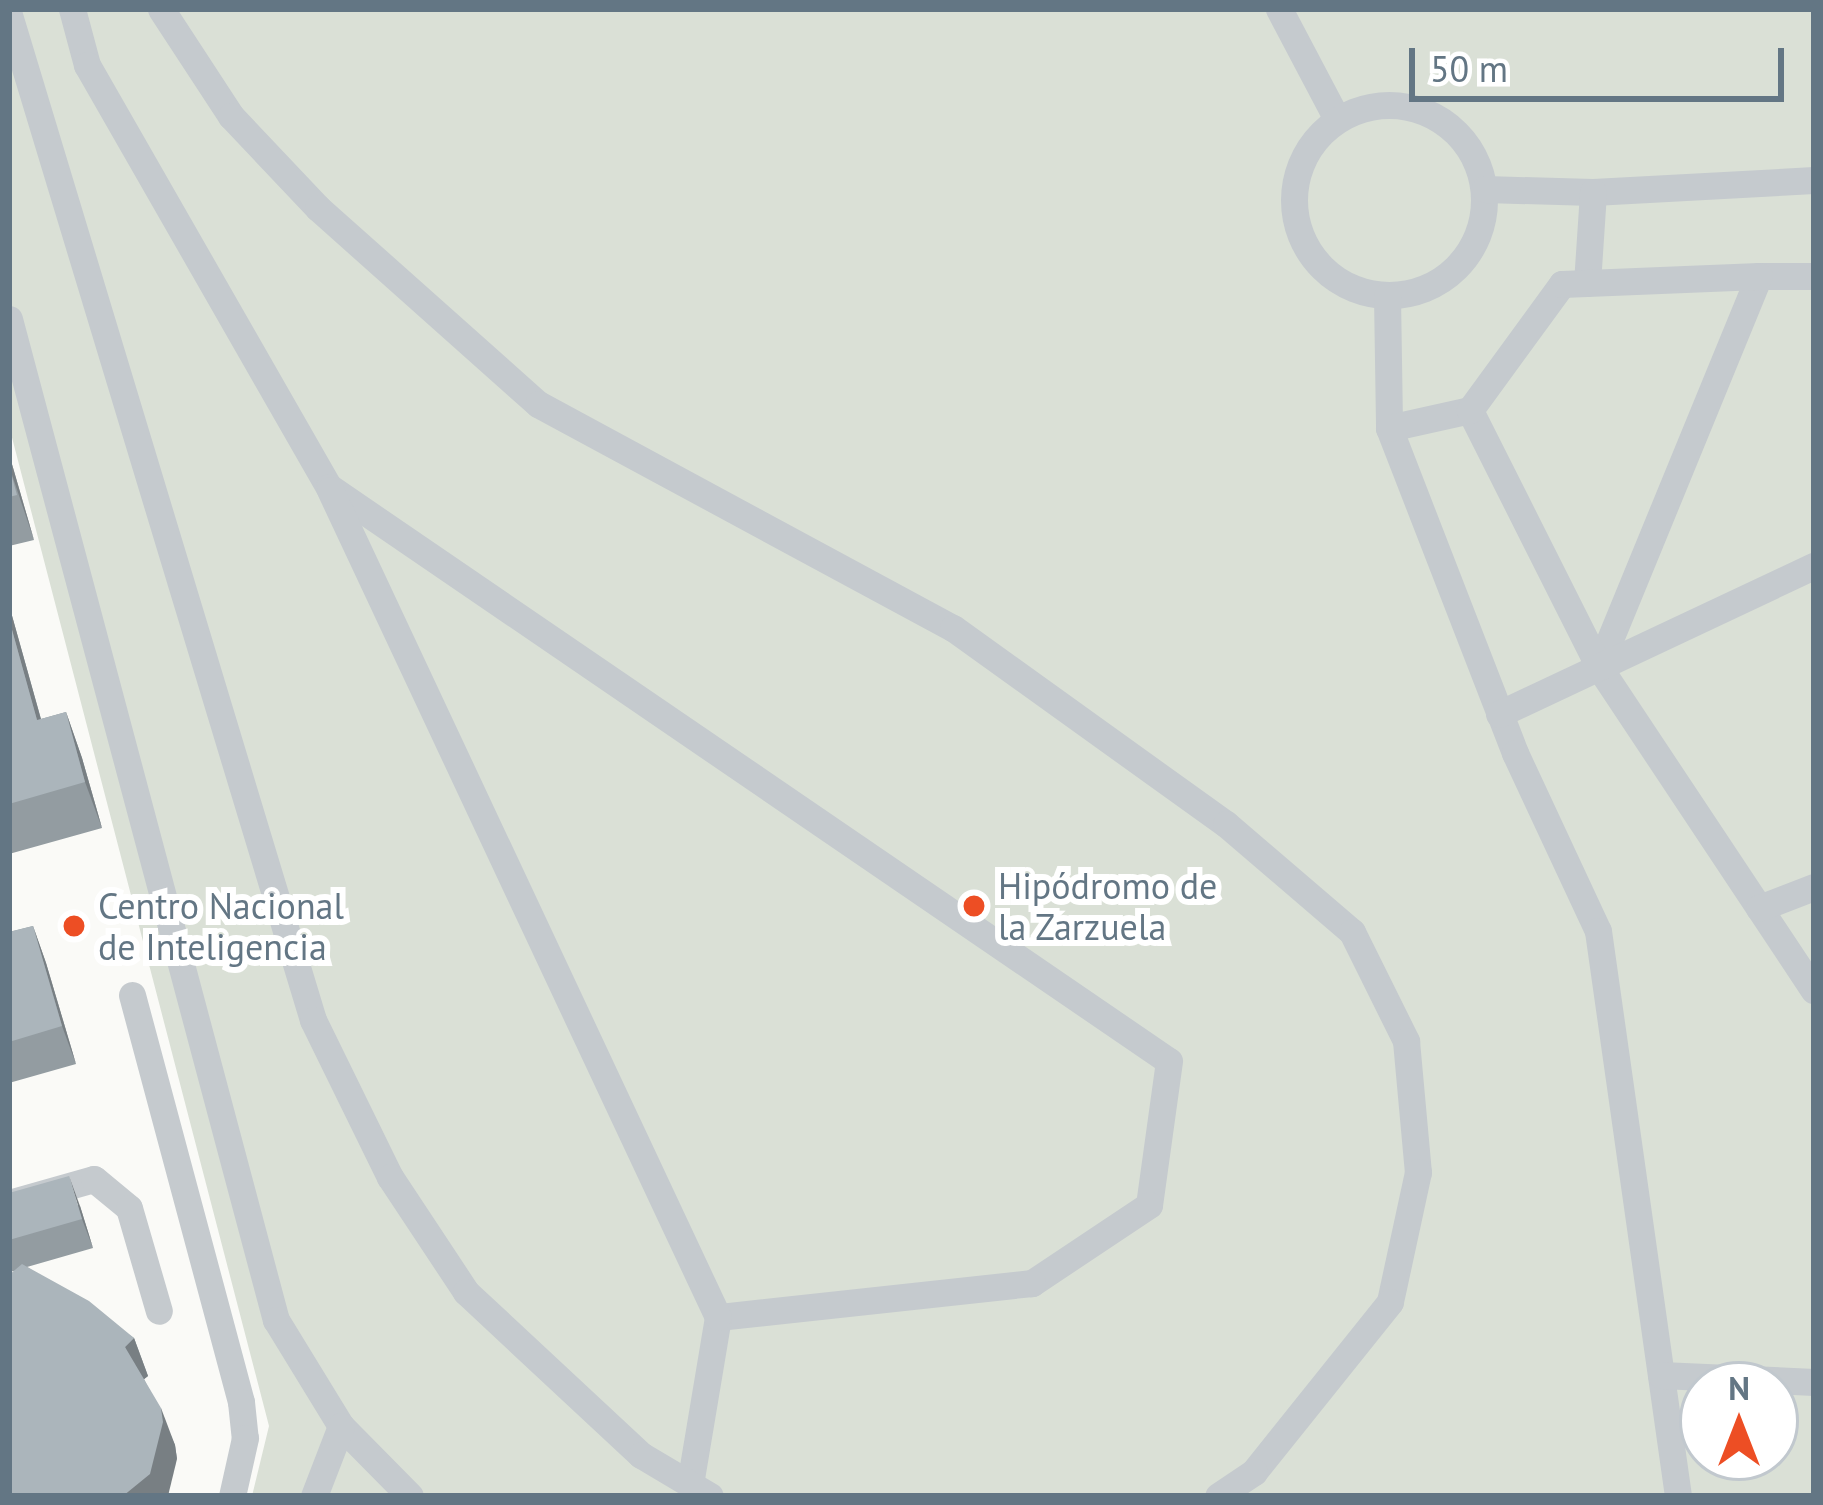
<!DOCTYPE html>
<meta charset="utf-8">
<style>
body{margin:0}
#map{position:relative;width:1823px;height:1505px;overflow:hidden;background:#fafaf7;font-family:"PT Sans",sans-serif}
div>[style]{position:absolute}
.green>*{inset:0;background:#dae0d6}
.service>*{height:27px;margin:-13.5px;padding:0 13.5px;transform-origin:13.5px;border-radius:13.5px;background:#c5cace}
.service>.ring{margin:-13.5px;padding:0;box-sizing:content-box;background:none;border:27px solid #c5cace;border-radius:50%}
.wall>*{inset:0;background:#939ca1}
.shaded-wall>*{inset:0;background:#787f83}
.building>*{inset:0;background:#abb5bb}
.dots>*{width:33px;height:33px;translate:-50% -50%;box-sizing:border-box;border:6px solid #fff;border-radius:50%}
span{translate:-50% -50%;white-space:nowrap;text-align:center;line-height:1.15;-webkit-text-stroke:12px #fff;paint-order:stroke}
.poi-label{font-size:36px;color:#637684}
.left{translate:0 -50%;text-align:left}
.frame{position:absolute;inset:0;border:12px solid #637684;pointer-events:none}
.north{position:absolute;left:1679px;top:1361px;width:120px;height:120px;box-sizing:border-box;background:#fff;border:3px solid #c1c8ce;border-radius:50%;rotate:0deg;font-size:33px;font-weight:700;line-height:48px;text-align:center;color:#637684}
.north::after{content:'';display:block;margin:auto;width:42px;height:54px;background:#ed4e24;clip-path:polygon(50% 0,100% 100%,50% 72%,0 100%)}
.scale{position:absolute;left:1409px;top:48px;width:375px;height:54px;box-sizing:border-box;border:6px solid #637684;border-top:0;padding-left:15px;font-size:36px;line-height:42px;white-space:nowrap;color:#637684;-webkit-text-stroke:9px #fff;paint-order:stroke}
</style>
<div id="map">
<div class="green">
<div style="clip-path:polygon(evenodd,9px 9px,1814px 9px,1814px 1496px,252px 1496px,269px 1426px,9px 426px,9px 9px,1703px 1385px,1775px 1385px,1775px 1457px,1703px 1457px,1703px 1385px)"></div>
</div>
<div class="service">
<div style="left:72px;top:9px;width:58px;rotate:75deg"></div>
<div style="left:87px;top:65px;width:486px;rotate:60.2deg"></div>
<div style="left:329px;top:487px;width:1017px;rotate:34.35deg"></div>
<div style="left:1169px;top:1061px;width:145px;rotate:97.9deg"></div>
<div style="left:1149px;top:1205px;width:141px;rotate:146.3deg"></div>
<div style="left:1032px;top:1283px;width:316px;rotate:173.8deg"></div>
<div style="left:718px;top:1317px;width:169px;rotate:99.5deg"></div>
<div style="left:161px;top:9px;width:128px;rotate:56.8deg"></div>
<div style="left:231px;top:116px;width:127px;rotate:46.6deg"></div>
<div style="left:318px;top:208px;width:295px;rotate:41.7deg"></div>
<div style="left:538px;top:404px;width:472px;rotate:28.4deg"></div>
<div style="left:953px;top:628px;width:336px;rotate:35.7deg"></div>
<div style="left:1226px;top:824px;width:166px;rotate:40.6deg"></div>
<div style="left:1352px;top:932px;width:122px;rotate:63.6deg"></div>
<div style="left:1406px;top:1041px;width:132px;rotate:84.8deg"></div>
<div style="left:1418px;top:1172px;width:133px;rotate:102.2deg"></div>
<div style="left:1390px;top:1302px;width:218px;rotate:128.7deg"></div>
<div style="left:1254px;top:1472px;width:43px;rotate:146.3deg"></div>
<div style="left:1279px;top:9px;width:124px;rotate:62.2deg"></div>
<div style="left:9px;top:15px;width:1050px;rotate:73.17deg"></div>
<div style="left:313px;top:1020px;width:175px;rotate:63.9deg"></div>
<div style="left:390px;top:1177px;width:138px;rotate:56.5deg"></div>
<div style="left:466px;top:1292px;width:239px;rotate:43deg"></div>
<div style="left:641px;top:1455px;width:80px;rotate:30.7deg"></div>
<div class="ring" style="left:1294px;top:105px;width:163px;height:163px"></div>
<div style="left:1485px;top:189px;width:108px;rotate:1.6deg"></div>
<div style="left:1593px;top:192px;width:221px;rotate:-3.1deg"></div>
<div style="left:1814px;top:276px;width:55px;rotate:180deg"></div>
<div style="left:1759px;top:276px;width:422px;rotate:112.3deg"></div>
<div style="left:1599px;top:667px;width:388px;rotate:56.4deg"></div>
<div style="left:1587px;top:283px;width:91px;rotate:-86.2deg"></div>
<div style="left:1387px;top:296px;width:132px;rotate:89.1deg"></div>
<div style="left:1389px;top:428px;width:349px;rotate:68.8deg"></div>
<div style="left:1515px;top:753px;width:196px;rotate:65deg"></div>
<div style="left:1598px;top:931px;width:571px;rotate:81.94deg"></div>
<div style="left:9px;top:319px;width:1036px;rotate:75.07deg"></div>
<div style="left:276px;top:1320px;width:124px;rotate:58.5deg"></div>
<div style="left:341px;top:1426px;width:98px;rotate:45.4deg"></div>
<div style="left:1389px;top:428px;width:83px;rotate:-12.5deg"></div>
<div style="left:330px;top:490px;width:913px;rotate:64.87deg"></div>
<div style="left:1599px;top:667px;width:288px;rotate:-116.7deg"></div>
<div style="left:1470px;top:410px;width:156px;rotate:-53.9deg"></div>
<div style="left:1562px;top:284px;width:197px;rotate:-2.3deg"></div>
<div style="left:1499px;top:714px;width:348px;rotate:-25.2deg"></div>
<div style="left:1759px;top:908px;width:59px;rotate:-20.9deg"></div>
<div style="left:132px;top:995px;width:421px;rotate:75deg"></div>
<div style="left:241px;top:1402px;width:36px;rotate:84deg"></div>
<div style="left:245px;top:1438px;width:59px;rotate:102.6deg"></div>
<div style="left:9px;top:1203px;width:88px;rotate:-15.8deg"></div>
<div style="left:94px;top:1179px;width:45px;rotate:39.6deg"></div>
<div style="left:129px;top:1208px;width:107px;rotate:73.8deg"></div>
<div style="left:1661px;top:1375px;width:153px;rotate:2.6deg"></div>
<div style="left:314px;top:1496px;width:75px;rotate:-68.9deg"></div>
</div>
<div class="wall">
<div style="clip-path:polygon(9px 454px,34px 540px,9px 546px)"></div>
<div style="clip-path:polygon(9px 605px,41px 719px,66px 712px,82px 758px,102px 828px,9px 854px)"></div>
<div style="clip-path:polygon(33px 926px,46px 963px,76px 1064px,9px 1083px,9px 932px)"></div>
<div style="clip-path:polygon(9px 1193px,80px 1206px,93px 1248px,27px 1267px,134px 1338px,148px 1376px,144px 1379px,175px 1445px,177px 1459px,14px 1271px,9px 1272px)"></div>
</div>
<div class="shaded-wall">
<div style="clip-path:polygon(9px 454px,34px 540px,9px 466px)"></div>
<div style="clip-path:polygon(9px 605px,54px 766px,37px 720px,9px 619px)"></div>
<div style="clip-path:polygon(66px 712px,82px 758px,102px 828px,85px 782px)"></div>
<div style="clip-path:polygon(33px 926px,46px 963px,76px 1064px,62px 1026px)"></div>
<div style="clip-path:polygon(69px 1176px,80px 1206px,93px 1248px,82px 1219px)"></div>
<div style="clip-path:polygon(134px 1338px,148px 1376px,138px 1384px,125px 1347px)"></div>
<div style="clip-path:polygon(161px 1408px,175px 1445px,177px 1459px,168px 1496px,123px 1496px)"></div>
</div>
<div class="building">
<div style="clip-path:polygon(9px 466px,17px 495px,9px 497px)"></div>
<div style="clip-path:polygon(9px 619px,37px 720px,66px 712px,85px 782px,9px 804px)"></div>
<div style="clip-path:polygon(33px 926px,62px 1026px,9px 1042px,9px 932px)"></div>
<div style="clip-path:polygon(69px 1176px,82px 1219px,9px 1240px,9px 1193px)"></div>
<div style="clip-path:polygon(22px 1264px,89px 1301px,134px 1338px,125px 1347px,161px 1408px,163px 1422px,150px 1474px,123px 1496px,9px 1496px,9px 1275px)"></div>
</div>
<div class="dots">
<div style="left:974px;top:906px;background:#ed4e24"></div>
<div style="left:74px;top:926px;background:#ed4e24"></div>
</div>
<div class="poi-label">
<span class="left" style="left:998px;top:906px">Hipódromo de<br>la Zarzuela</span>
<span class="left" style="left:98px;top:926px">Centro Nacional<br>de Inteligencia</span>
</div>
<div class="frame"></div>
<div class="north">N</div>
<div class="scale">50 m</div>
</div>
